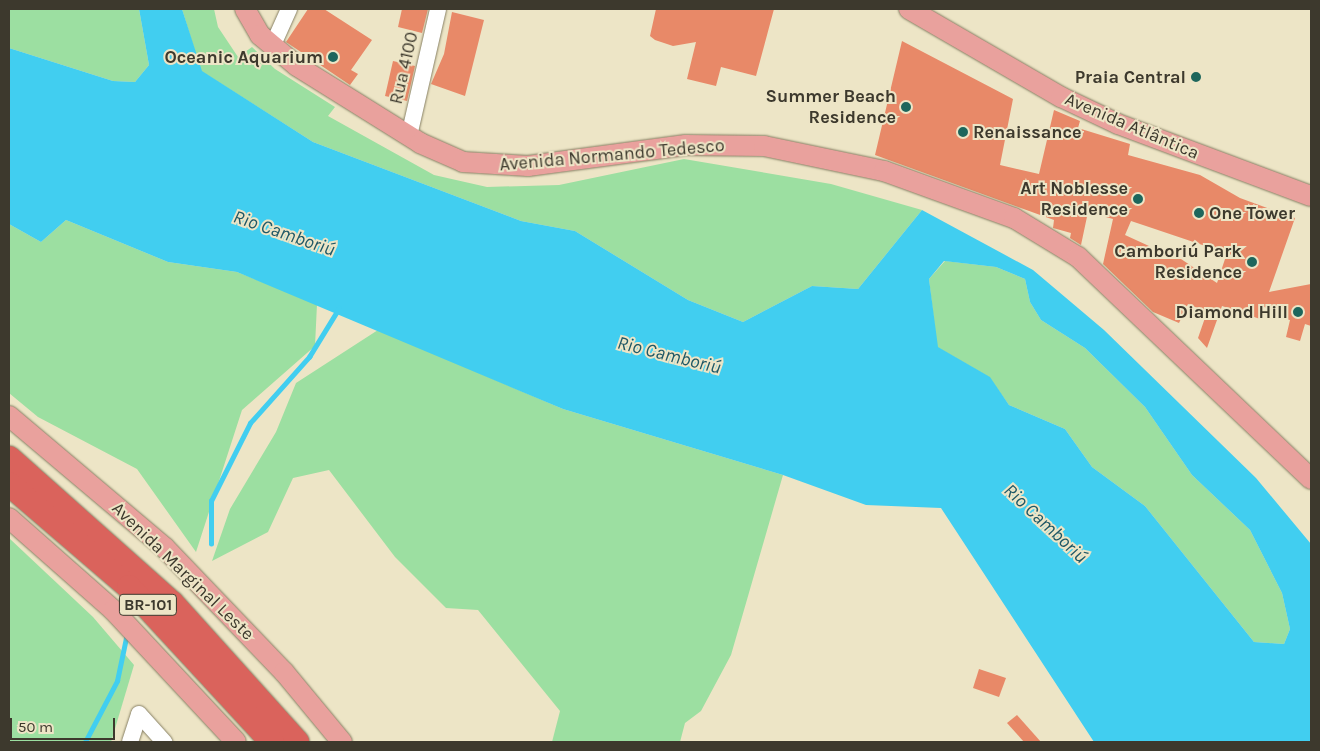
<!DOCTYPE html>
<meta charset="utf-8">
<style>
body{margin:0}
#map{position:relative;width:1320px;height:751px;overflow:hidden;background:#ede5c6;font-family:Karla,sans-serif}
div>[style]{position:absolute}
.green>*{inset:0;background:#9cdfa1}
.water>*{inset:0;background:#41cef0}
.stream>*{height:4.5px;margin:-2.25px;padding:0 2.25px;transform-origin:2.25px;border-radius:2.25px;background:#41cef0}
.building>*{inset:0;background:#e88968}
.roads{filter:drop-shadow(0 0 1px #888165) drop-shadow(0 0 1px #888165)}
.minor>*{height:16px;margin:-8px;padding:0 8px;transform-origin:8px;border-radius:8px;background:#fff}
.major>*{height:20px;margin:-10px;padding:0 10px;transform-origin:10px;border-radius:10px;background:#e9a19d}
.highway>*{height:24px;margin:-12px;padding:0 12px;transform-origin:12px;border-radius:12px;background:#da635c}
.dots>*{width:14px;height:14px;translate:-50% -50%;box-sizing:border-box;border:2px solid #ede5c6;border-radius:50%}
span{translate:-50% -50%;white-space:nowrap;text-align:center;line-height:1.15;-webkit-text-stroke:4px #ede5c6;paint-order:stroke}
.shield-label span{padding:1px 4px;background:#ede5c6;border:1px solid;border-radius:4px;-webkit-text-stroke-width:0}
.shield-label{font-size:16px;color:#3d392d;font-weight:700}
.poi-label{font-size:18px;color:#3d392d;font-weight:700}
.right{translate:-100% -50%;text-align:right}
.left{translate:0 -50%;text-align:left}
.street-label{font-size:18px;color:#3d392d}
.water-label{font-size:19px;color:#1f5866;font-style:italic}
.frame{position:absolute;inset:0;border:10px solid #3d392d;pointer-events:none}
.scale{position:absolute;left:10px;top:718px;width:105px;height:22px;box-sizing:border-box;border:2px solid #3d392d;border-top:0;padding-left:6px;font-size:15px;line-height:18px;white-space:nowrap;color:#3d392d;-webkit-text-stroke:4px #ede5c6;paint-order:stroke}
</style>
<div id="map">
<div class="green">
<div style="clip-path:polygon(9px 9px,139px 9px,149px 65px,135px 82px,113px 81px,9px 48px)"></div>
<div style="clip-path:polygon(182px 9px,214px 9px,218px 27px,238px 57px,252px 47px,275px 69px,335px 107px,328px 116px,434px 175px,487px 187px,559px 185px,684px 159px,831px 184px,922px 210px,858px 289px,812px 286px,743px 322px,688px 300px,575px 231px,521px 221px,313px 142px,201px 71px)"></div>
<div style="clip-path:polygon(66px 220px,168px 262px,237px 272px,317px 304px,315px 346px,242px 410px,196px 552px,137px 469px,38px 417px,9px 393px,9px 224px,41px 242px)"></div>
<div style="clip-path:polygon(945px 261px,996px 267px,1025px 279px,1030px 302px,1041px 320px,1085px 348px,1145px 407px,1192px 475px,1250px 530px,1282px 593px,1290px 629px,1284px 644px,1254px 642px,1145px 506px,1092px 467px,1065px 429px,1009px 405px,989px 377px,937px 347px,929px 279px)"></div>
<div style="clip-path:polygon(378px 330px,563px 409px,783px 475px,731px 655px,701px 711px,685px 723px,680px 742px,552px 742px,560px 711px,478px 610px,446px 608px,395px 557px,329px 470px,293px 478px,268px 532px,212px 561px,230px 509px,276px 432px,296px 383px)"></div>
<div style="clip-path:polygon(9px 538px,93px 617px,134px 665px,111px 742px,9px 742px)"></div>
</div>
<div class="water">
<div style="clip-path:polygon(evenodd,139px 9px,182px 9px,202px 71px,313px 142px,521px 221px,575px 231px,688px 300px,743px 322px,812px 286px,858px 289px,922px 210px,1033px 270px,1104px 330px,1256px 478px,1311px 544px,1311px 742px,1094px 742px,941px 508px,866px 505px,783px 475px,563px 409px,237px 272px,168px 262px,66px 220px,41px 242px,9px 224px,9px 48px,113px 81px,135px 82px,149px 65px,139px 9px,944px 261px,996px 267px,1025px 279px,1030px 302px,1041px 320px,1085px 348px,1145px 407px,1192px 475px,1250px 530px,1282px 593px,1290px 629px,1284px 644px,1254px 642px,1145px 506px,1092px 467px,1065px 429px,1009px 405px,990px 377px,938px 347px,929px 279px,944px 261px)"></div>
</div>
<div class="stream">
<div style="left:211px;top:544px;width:43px;rotate:-90deg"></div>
<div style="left:211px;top:501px;width:87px;rotate:-63.4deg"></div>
<div style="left:250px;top:423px;width:89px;rotate:-48.2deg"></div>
<div style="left:309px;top:357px;width:57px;rotate:-58.5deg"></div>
<div style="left:85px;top:742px;width:69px;rotate:-62.3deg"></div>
<div style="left:117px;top:681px;width:44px;rotate:-78.2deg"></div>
</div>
<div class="building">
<div style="clip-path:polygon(308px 9px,324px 9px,372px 40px,351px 70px,358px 74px,350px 85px,286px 42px)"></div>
<div style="clip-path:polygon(402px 9px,428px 9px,422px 33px,398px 27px)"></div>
<div style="clip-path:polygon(656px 9px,774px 9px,756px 76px,721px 67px,716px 86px,687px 79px,696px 42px,673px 46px,655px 40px,650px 36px)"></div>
<div style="clip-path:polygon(452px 12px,484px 20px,465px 96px,431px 84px,444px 54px)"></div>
<div style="clip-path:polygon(evenodd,902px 41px,1013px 99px,1000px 165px,1039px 174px,1054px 110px,1080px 121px,1078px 128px,1130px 144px,1128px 155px,1200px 175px,1240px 198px,1295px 218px,1269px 292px,1311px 284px,1311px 326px,1305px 324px,1300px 341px,1286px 337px,1290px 320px,1284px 319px,1286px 313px,1264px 307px,1260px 319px,1222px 306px,1207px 348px,1198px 338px,1207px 312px,1188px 304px,1179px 323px,1153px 312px,1103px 264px,1113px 219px,1088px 212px,1081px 245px,1070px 238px,1071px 233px,1053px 228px,1054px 220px,875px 155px,902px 41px,1131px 221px,1146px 226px,1244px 259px,1225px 259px,1217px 283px,1181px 259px,1147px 259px,1149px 246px,1125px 235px,1131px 221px)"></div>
<div style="clip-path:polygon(393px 61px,415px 66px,407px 101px,385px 96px)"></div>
<div style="clip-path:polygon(979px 669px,1006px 678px,999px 697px,973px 688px)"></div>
<div style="clip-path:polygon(1017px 715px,1041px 742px,1024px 742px,1007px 723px)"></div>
</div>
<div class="roads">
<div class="minor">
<div style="left:272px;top:47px;width:42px;rotate:-65.9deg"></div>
<div style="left:409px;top:136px;width:130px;rotate:-77.1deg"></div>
<div style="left:130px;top:742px;width:29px;rotate:-72deg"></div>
<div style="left:139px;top:714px;width:38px;rotate:48deg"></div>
</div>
<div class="major">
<div style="left:245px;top:9px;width:30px;rotate:60deg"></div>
<div style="left:260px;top:35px;width:48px;rotate:40deg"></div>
<div style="left:297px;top:66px;width:145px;rotate:32deg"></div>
<div style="left:420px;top:143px;width:47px;rotate:23.8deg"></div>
<div style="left:463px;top:162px;width:65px;rotate:3.5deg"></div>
<div style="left:528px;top:166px;width:159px;rotate:-7.6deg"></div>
<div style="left:686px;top:145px;width:78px;rotate:0.7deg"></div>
<div style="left:764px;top:146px;width:123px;rotate:11.8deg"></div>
<div style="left:884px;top:171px;width:138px;rotate:19.9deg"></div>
<div style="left:1014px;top:218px;width:75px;rotate:31.4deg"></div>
<div style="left:1078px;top:257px;width:322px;rotate:43.6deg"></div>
<div style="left:909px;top:9px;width:176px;rotate:30.1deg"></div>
<div style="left:1061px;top:97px;width:63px;rotate:25.3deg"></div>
<div style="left:1118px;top:124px;width:206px;rotate:20.5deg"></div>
<div style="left:9px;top:416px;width:204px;rotate:40.2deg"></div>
<div style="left:165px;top:548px;width:172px;rotate:46.2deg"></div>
<div style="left:284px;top:672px;width:91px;rotate:50.4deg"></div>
<div style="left:9px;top:518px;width:139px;rotate:41.5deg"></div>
<div style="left:113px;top:610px;width:180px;rotate:47deg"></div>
</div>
<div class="highway">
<div style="left:9px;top:458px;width:218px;rotate:41.7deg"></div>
<div style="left:172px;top:603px;width:187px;rotate:48deg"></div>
<div style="left:9px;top:484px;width:158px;rotate:40.6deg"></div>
<div style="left:129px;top:587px;width:211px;rotate:47.3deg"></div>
</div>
</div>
<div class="dots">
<div style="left:333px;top:57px;background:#1d665c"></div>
<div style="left:1196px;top:77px;background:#1d665c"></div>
<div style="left:906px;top:107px;background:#1d665c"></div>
<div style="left:963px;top:132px;background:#1d665c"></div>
<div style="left:1138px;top:199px;background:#1d665c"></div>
<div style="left:1199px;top:213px;background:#1d665c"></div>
<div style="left:1252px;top:262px;background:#1d665c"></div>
<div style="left:1298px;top:312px;background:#1d665c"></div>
</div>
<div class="shield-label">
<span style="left:148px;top:605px">BR-101</span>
</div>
<div class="poi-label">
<span class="right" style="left:323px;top:57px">Oceanic Aquarium</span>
<span class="right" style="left:1186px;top:77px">Praia Central</span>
<span class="right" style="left:896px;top:107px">Summer Beach<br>Residence</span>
<span class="left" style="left:973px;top:132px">Renaissance</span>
<span class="right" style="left:1128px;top:199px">Art Noblesse<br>Residence</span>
<span class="left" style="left:1209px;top:213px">One Tower</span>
<span class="right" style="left:1242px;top:262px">Camboriú Park<br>Residence</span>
<span class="right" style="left:1288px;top:312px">Diamond Hill</span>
</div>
<div class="street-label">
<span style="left:404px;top:68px;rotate:-77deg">Rua 4100</span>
<span style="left:1132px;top:126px;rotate:23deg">Avenida Atlântica</span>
<span style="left:612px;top:155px;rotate:-5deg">Avenida Normando Tedesco</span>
<span style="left:183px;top:571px;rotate:44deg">Avenida Marginal Leste</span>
</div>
<div class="water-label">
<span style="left:284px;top:234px;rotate:19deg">Rio Camboriú</span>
<span style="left:669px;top:356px;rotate:14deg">Rio Camboriú</span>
<span style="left:1045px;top:524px;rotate:43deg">Rio Camboriú</span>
</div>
<div class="frame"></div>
<div class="scale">50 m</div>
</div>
